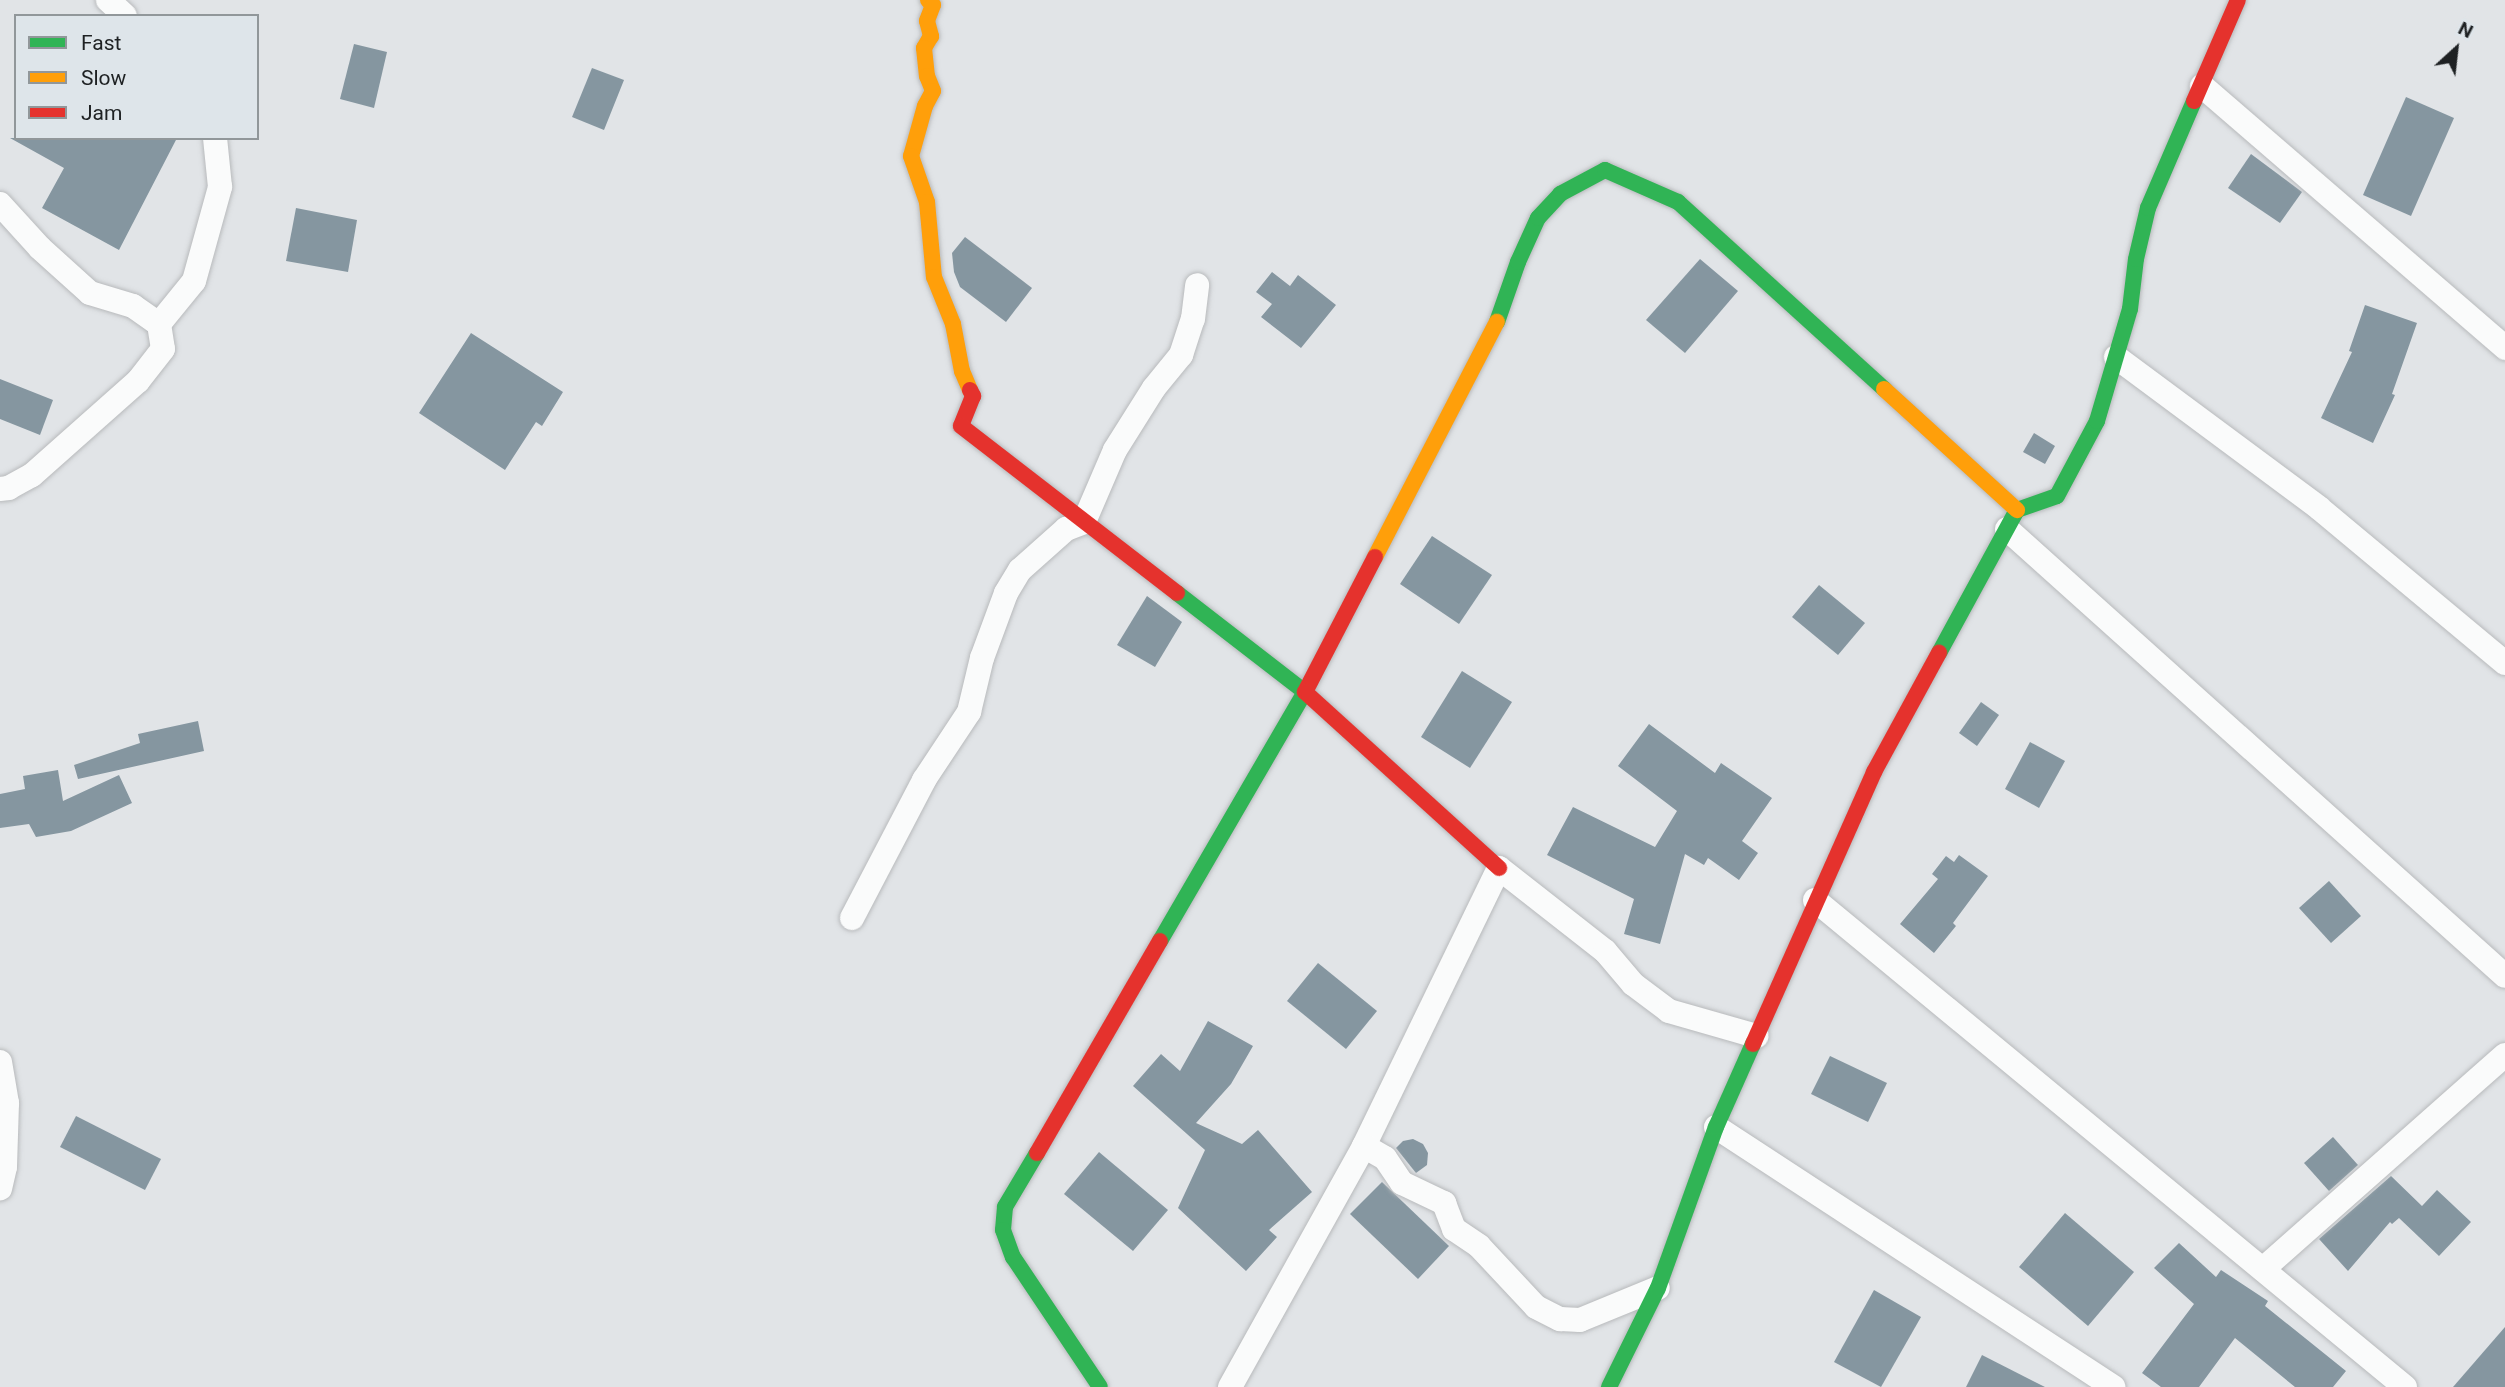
<!DOCTYPE html>
<style>
body{margin:0}
#map{position:relative;width:2505px;height:1387px;overflow:hidden;background:#e1e4e7;font-family:Roboto,sans-serif}
div>[style]{position:absolute}
.building>*{inset:0;background:#8596a0}
.roads{filter:drop-shadow(0 0 2px #b8babc) drop-shadow(0 0 2px #b8babc)}
.street>*{height:24px;margin:-12px;padding:0 12px;transform-origin:12px;border-radius:12px;background:#fafbfb}
.fast>*{height:16px;margin:-8px;padding:0 8px;transform-origin:8px;border-radius:8px;background:#30b455}
.slow>*{height:16px;margin:-8px;padding:0 8px;transform-origin:8px;border-radius:8px;background:#ff9f0a}
.jam>*{height:16px;margin:-8px;padding:0 8px;transform-origin:8px;border-radius:8px;background:#e5322d}
span{translate:-50% -50%;white-space:nowrap;text-align:center;line-height:1.15;-webkit-text-stroke:7px #dee5ea;paint-order:stroke}
.legend{position:absolute;left:14px;top:14px;width:245px;height:126px;box-sizing:border-box;background:#dee5ea;border:2px solid #91979a;margin:0;padding:9px 12px;list-style:none;font-size:21px;color:#1e2123}
.legend li{display:flex;align-items:center;gap:14px;height:35px}
.legend b{width:35px;border:2px solid #91979a}
.north{position:absolute;left:2421px;top:14px;width:70px;height:70px;-webkit-text-stroke:5px #dee5ea;paint-order:stroke;rotate:27deg;font-size:19px;font-weight:700;line-height:28px;text-align:center;color:#1e2123}
.north::after{content:'';display:block;margin:auto;width:24px;height:32px;background:#1e2123;clip-path:polygon(50% 0,100% 100%,50% 72%,0 100%)}
</style>
<div id="map">
<div class="building">
<div style="clip-path:polygon(354px 44px,387px 52px,374px 108px,340px 99px)"></div>
<div style="clip-path:polygon(592px 68px,624px 80px,604px 130px,572px 117px)"></div>
<div style="clip-path:polygon(2406px 97px,2454px 118px,2411px 216px,2363px 195px)"></div>
<div style="clip-path:polygon(10px 138px,177px 138px,119px 250px,42px 208px,64px 168px)"></div>
<div style="clip-path:polygon(2251px 154px,2302px 192px,2280px 223px,2228px 188px)"></div>
<div style="clip-path:polygon(296px 208px,357px 220px,348px 272px,286px 261px)"></div>
<div style="clip-path:polygon(965px 237px,1032px 288px,1006px 322px,960px 287px,954px 272px,952px 253px)"></div>
<div style="clip-path:polygon(1700px 259px,1738px 291px,1685px 353px,1646px 320px)"></div>
<div style="clip-path:polygon(1272px 272px,1290px 286px,1298px 275px,1336px 305px,1301px 348px,1261px 317px,1272px 304px,1256px 292px)"></div>
<div style="clip-path:polygon(2365px 305px,2417px 323px,2392px 394px,2395px 395px,2373px 443px,2321px 418px,2352px 352px,2349px 351px)"></div>
<div style="clip-path:polygon(471px 333px,563px 392px,542px 426px,536px 422px,505px 470px,419px 413px)"></div>
<div style="clip-path:polygon(0 379px,53px 400px,40px 435px,0 419px)"></div>
<div style="clip-path:polygon(2034px 433px,2055px 446px,2045px 464px,2023px 452px)"></div>
<div style="clip-path:polygon(1432px 536px,1492px 575px,1459px 624px,1400px 584px)"></div>
<div style="clip-path:polygon(1819px 585px,1865px 623px,1838px 655px,1792px 617px)"></div>
<div style="clip-path:polygon(1147px 596px,1182px 622px,1155px 667px,1117px 645px)"></div>
<div style="clip-path:polygon(1462px 671px,1512px 702px,1470px 768px,1421px 737px)"></div>
<div style="clip-path:polygon(1981px 702px,1999px 715px,1977px 746px,1959px 733px)"></div>
<div style="clip-path:polygon(198px 721px,204px 751px,78px 779px,74px 765px,140px 743px,138px 734px)"></div>
<div style="clip-path:polygon(1649px 724px,1715px 773px,1721px 763px,1772px 798px,1742px 841px,1758px 853px,1739px 880px,1708px 858px,1704px 865px,1685px 854px,1660px 944px,1624px 934px,1634px 899px,1547px 855px,1573px 807px,1655px 847px,1677px 811px,1618px 766px)"></div>
<div style="clip-path:polygon(2030px 742px,2065px 761px,2039px 808px,2005px 789px)"></div>
<div style="clip-path:polygon(58px 770px,63px 801px,119px 775px,132px 803px,71px 831px,36px 837px,29px 824px,0 828px,0 794px,25px 789px,23px 776px)"></div>
<div style="clip-path:polygon(1959px 855px,1988px 876px,1953px 923px,1956px 926px,1934px 953px,1900px 924px,1938px 879px,1932px 874px,1946px 856px,1954px 862px)"></div>
<div style="clip-path:polygon(2329px 881px,2361px 916px,2331px 943px,2299px 908px)"></div>
<div style="clip-path:polygon(1318px 963px,1377px 1011px,1346px 1049px,1287px 1001px)"></div>
<div style="clip-path:polygon(1208px 1021px,1253px 1046px,1231px 1084px,1196px 1123px,1242px 1144px,1258px 1130px,1312px 1192px,1269px 1230px,1277px 1237px,1246px 1271px,1178px 1208px,1205px 1150px,1133px 1086px,1161px 1054px,1180px 1071px)"></div>
<div style="clip-path:polygon(1830px 1056px,1887px 1083px,1868px 1122px,1811px 1094px)"></div>
<div style="clip-path:polygon(76px 1116px,161px 1159px,145px 1190px,60px 1147px)"></div>
<div style="clip-path:polygon(2333px 1137px,2358px 1165px,2329px 1191px,2304px 1163px)"></div>
<div style="clip-path:polygon(1413px 1139px,1423px 1144px,1428px 1153px,1427px 1165px,1416px 1173px,1396px 1148px,1403px 1141px)"></div>
<div style="clip-path:polygon(1099px 1152px,1168px 1210px,1133px 1251px,1064px 1194px)"></div>
<div style="clip-path:polygon(2391px 1176px,2422px 1206px,2437px 1190px,2471px 1222px,2439px 1256px,2399px 1218px,2392px 1224px,2390px 1222px,2348px 1271px,2319px 1239px)"></div>
<div style="clip-path:polygon(1382px 1182px,1449px 1246px,1418px 1279px,1350px 1214px)"></div>
<div style="clip-path:polygon(2065px 1213px,2134px 1272px,2088px 1326px,2019px 1267px)"></div>
<div style="clip-path:polygon(2179px 1243px,2216px 1277px,2221px 1270px,2268px 1301px,2265px 1306px,2346px 1371px,2333px 1387px,2295px 1387px,2235px 1338px,2199px 1387px,2161px 1387px,2142px 1373px,2194px 1304px,2154px 1268px)"></div>
<div style="clip-path:polygon(1874px 1290px,1921px 1317px,1881px 1387px,1834px 1362px)"></div>
<div style="clip-path:polygon(2505px 1327px,2505px 1387px,2453px 1387px)"></div>
<div style="clip-path:polygon(1982px 1355px,2045px 1387px,1966px 1387px)"></div>
</div>
<div class="roads">
<div class="street">
<div style="left:108px;top:0;width:23px;rotate:43deg"></div>
<div style="left:2202px;top:86px;width:401px;rotate:40.8deg"></div>
<div style="left:0;top:204px;width:59px;rotate:47.7deg"></div>
<div style="left:40px;top:248px;width:67px;rotate:42deg"></div>
<div style="left:90px;top:293px;width:45px;rotate:16.8deg"></div>
<div style="left:133px;top:306px;width:32px;rotate:35deg"></div>
<div style="left:159px;top:324px;width:25px;rotate:81deg"></div>
<div style="left:163px;top:349px;width:41px;rotate:128deg"></div>
<div style="left:138px;top:381px;width:142px;rotate:138.4deg"></div>
<div style="left:32px;top:475px;width:26px;rotate:151deg"></div>
<div style="left:9px;top:488px;width:9px;rotate:174deg"></div>
<div style="left:159px;top:324px;width:55px;rotate:-50.9deg"></div>
<div style="left:194px;top:281px;width:98px;rotate:-74.5deg"></div>
<div style="left:220px;top:187px;width:49px;rotate:-95.8deg"></div>
<div style="left:2116px;top:357px;width:253px;rotate:36.6deg"></div>
<div style="left:2319px;top:508px;width:242px;rotate:39.8deg"></div>
<div style="left:2007px;top:529px;width:669px;rotate:41.91deg"></div>
<div style="left:1815px;top:900px;width:765px;rotate:39.54deg"></div>
<div style="left:852px;top:918px;width:156px;rotate:-62.4deg"></div>
<div style="left:924px;top:780px;width:82px;rotate:-56.5deg"></div>
<div style="left:969px;top:712px;width:56px;rotate:-76.5deg"></div>
<div style="left:982px;top:658px;width:69px;rotate:-69.7deg"></div>
<div style="left:1006px;top:593px;width:27px;rotate:-59deg"></div>
<div style="left:1020px;top:570px;width:62px;rotate:-41.7deg"></div>
<div style="left:1066px;top:529px;width:19px;rotate:-21deg"></div>
<div style="left:1084px;top:522px;width:78px;rotate:-66.7deg"></div>
<div style="left:1115px;top:450px;width:73px;rotate:-57.8deg"></div>
<div style="left:1154px;top:388px;width:43px;rotate:-50.7deg"></div>
<div style="left:1181px;top:355px;width:38px;rotate:-72deg"></div>
<div style="left:1193px;top:319px;width:34px;rotate:-83deg"></div>
<div style="left:0;top:1062px;width:42px;rotate:80.3deg"></div>
<div style="left:7px;top:1103px;width:64px;rotate:91.8deg"></div>
<div style="left:5px;top:1167px;width:22px;rotate:103deg"></div>
<div style="left:1716px;top:1127px;width:475px;rotate:33.2deg"></div>
<div style="left:1364px;top:1146px;width:309px;rotate:-64.1deg"></div>
<div style="left:1499px;top:868px;width:135px;rotate:38.1deg"></div>
<div style="left:1605px;top:951px;width:43px;rotate:49.7deg"></div>
<div style="left:1633px;top:984px;width:45px;rotate:36.9deg"></div>
<div style="left:1669px;top:1011px;width:91px;rotate:16deg"></div>
<div style="left:2263px;top:1269px;width:323px;rotate:-41.5deg"></div>
<div style="left:1230px;top:1387px;width:276px;rotate:-60.9deg"></div>
<div style="left:1364px;top:1146px;width:24px;rotate:30deg"></div>
<div style="left:1385px;top:1158px;width:30px;rotate:56deg"></div>
<div style="left:1402px;top:1183px;width:47px;rotate:25.5deg"></div>
<div style="left:1444px;top:1203px;width:28px;rotate:69deg"></div>
<div style="left:1454px;top:1229px;width:30px;rotate:34deg"></div>
<div style="left:1479px;top:1246px;width:83px;rotate:46.9deg"></div>
<div style="left:1536px;top:1307px;width:27px;rotate:27deg"></div>
<div style="left:1560px;top:1319px;width:20px;rotate:3deg"></div>
<div style="left:1580px;top:1320px;width:84px;rotate:-22.3deg"></div>
</div>
<div class="fast">
<div style="left:1497px;top:322px;width:64px;rotate:-70.7deg"></div>
<div style="left:1518px;top:262px;width:48px;rotate:-65.6deg"></div>
<div style="left:1538px;top:218px;width:33px;rotate:-47deg"></div>
<div style="left:1560px;top:194px;width:51px;rotate:-28.1deg"></div>
<div style="left:1605px;top:170px;width:80px;rotate:23.7deg"></div>
<div style="left:1678px;top:202px;width:278px;rotate:42.2deg"></div>
<div style="left:1939px;top:653px;width:163px;rotate:-61.4deg"></div>
<div style="left:2017px;top:510px;width:42px;rotate:-19.3deg"></div>
<div style="left:2057px;top:496px;width:85px;rotate:-61.9deg"></div>
<div style="left:2097px;top:421px;width:117px;rotate:-73.6deg"></div>
<div style="left:2130px;top:309px;width:50px;rotate:-83.2deg"></div>
<div style="left:2136px;top:259px;width:52px;rotate:-76.8deg"></div>
<div style="left:2148px;top:208px;width:116px;rotate:-66.7deg"></div>
<div style="left:1160px;top:941px;width:288px;rotate:-59.8deg"></div>
<div style="left:1305px;top:692px;width:162px;rotate:-142.3deg"></div>
<div style="left:1037px;top:1153px;width:63px;rotate:120.7deg"></div>
<div style="left:1005px;top:1207px;width:23px;rotate:95deg"></div>
<div style="left:1003px;top:1230px;width:29px;rotate:70deg"></div>
<div style="left:1013px;top:1257px;width:156px;rotate:56.2deg"></div>
<div style="left:1609px;top:1387px;width:110px;rotate:-63.7deg"></div>
<div style="left:1658px;top:1288px;width:171px;rotate:-70.2deg"></div>
<div style="left:1716px;top:1127px;width:91px;rotate:-66deg"></div>
</div>
<div class="slow">
<div style="left:928px;top:0;width:7px;rotate:45deg"></div>
<div style="left:933px;top:5px;width:17px;rotate:111deg"></div>
<div style="left:927px;top:21px;width:16px;rotate:75deg"></div>
<div style="left:931px;top:36px;width:14px;rotate:120deg"></div>
<div style="left:924px;top:48px;width:28px;rotate:84deg"></div>
<div style="left:927px;top:76px;width:16px;rotate:68deg"></div>
<div style="left:933px;top:91px;width:17px;rotate:118deg"></div>
<div style="left:925px;top:106px;width:52px;rotate:105.6deg"></div>
<div style="left:911px;top:156px;width:49px;rotate:70.8deg"></div>
<div style="left:927px;top:202px;width:75px;rotate:84.7deg"></div>
<div style="left:934px;top:277px;width:51px;rotate:68deg"></div>
<div style="left:953px;top:324px;width:48px;rotate:79.2deg"></div>
<div style="left:962px;top:371px;width:21px;rotate:67deg"></div>
<div style="left:1884px;top:389px;width:180px;rotate:42.3deg"></div>
<div style="left:1375px;top:557px;width:265px;rotate:-62.6deg"></div>
</div>
<div class="jam">
<div style="left:2194px;top:101px;width:110px;rotate:-66.5deg"></div>
<div style="left:970px;top:390px;width:7px;rotate:63deg"></div>
<div style="left:973px;top:396px;width:32px;rotate:112deg"></div>
<div style="left:961px;top:426px;width:273px;rotate:37.7deg"></div>
<div style="left:1375px;top:557px;width:152px;rotate:117.4deg"></div>
<div style="left:1305px;top:692px;width:262px;rotate:42.2deg"></div>
<div style="left:1753px;top:1044px;width:298px;rotate:-66deg"></div>
<div style="left:1874px;top:772px;width:136px;rotate:-61.4deg"></div>
<div style="left:1037px;top:1153px;width:245px;rotate:-59.9deg"></div>
</div>
</div>
<ul class="legend">
<li><b style="height:9px;background:#30b455"></b>Fast</li>
<li><b style="height:9px;background:#ff9f0a"></b>Slow</li>
<li><b style="height:9px;background:#e5322d"></b>Jam</li>
</ul>
<div class="north">N</div>
</div>
